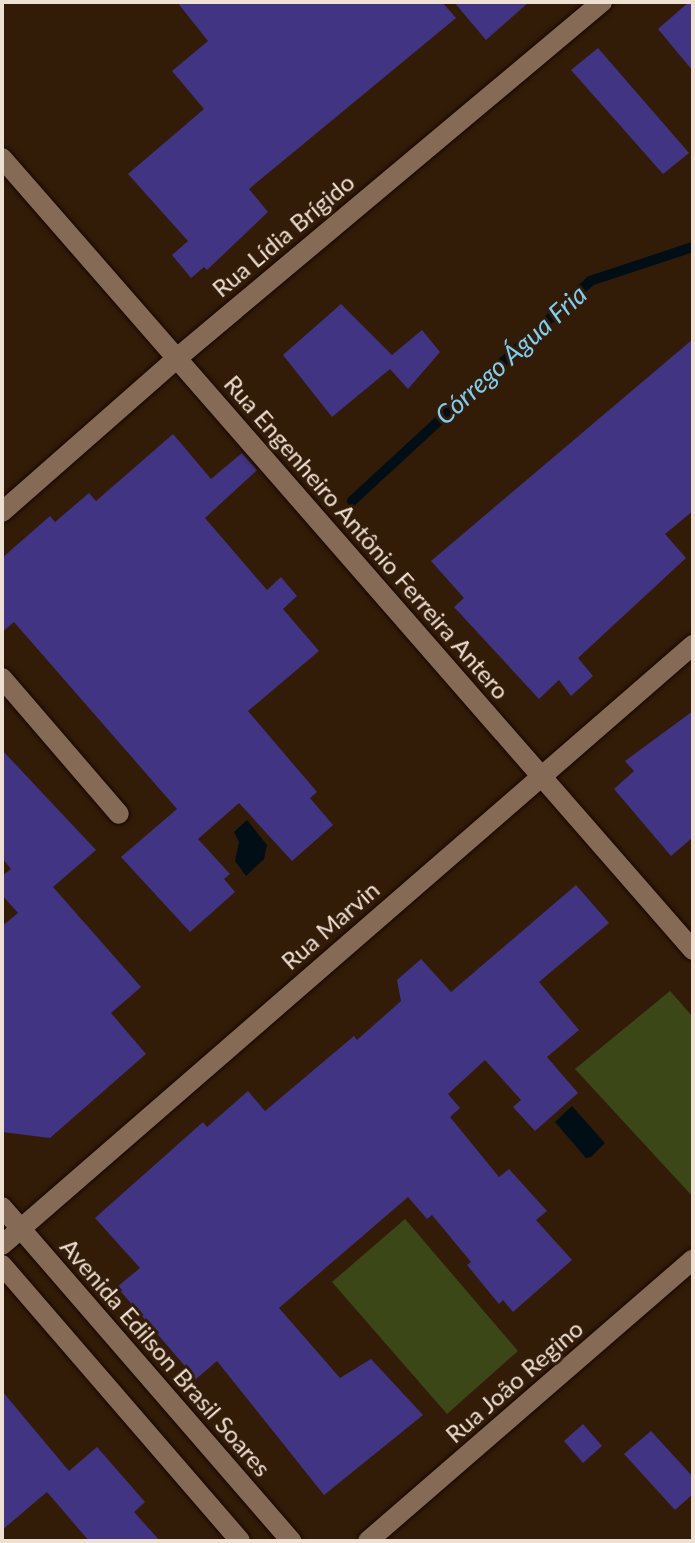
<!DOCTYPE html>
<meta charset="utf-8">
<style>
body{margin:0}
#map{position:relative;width:695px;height:1543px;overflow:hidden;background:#321c08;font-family:Lato,sans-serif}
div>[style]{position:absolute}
.green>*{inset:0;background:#3c4717}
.water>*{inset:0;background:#020e15}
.stream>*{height:10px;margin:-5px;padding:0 5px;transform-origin:5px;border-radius:5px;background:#020e15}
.building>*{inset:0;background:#413482}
.roads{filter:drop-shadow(0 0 2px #190600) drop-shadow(0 0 2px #190600)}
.minor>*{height:20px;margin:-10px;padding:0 10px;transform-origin:10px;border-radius:10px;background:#856b55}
.tertiary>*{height:20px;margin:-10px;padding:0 10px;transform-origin:10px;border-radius:10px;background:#856b55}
.secondary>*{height:20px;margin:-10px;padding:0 10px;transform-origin:10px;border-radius:10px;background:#856b55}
span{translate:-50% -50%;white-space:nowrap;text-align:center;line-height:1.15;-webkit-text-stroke:6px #321c08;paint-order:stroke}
.street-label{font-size:24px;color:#efe0d4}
.water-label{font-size:26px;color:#7fcdf2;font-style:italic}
.frame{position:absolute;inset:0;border:4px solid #efe0d4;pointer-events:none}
</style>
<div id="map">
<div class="green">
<div style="clip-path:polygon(670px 991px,693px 1017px,693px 1197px,575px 1069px)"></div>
<div style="clip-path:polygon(405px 1219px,518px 1351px,447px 1414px,332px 1282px)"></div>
</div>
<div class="water">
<div style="clip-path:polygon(247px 820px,267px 845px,264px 859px,246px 876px,235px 861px,239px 842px,234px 832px)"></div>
<div style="clip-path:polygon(572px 1106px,605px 1143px,591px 1157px,586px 1158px,555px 1122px)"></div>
</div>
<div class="stream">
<div style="left:352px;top:501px;width:324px;rotate:-42.7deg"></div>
<div style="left:590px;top:281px;width:108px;rotate:-18.3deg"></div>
</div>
<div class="building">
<div style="clip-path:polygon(177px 2px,442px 2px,456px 18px,249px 189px,268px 212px,207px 270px,204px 267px,191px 278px,172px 255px,188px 241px,128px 174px,204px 109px,172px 71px,208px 41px)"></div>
<div style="clip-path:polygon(454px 2px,529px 2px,486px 40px)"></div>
<div style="clip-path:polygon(689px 2px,693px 2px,693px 71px,658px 29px)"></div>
<div style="clip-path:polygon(598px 48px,689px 153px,663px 174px,571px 70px)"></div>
<div style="clip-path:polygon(341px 304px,392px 355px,422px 330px,440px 352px,408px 389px,390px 369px,332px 417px,283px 355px)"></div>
<div style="clip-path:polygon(693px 339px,693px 511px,665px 534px,686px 558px,578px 658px,593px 676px,571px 696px,559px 680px,539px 699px,454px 607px,464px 598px,431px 561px)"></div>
<div style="clip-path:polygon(173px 434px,211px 479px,242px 453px,257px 470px,205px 518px,267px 590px,281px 577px,297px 596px,283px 609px,319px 651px,248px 711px,317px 792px,310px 798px,333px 825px,292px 861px,239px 803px,198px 839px,230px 874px,224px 879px,235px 892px,190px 932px,121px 857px,177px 809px,14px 622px,2px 632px,2px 558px,50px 516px,55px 522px,89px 493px,96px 501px)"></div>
<div style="clip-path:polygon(693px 711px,693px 837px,671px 856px,614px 789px,634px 771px,625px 761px)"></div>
<div style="clip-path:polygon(2px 750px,96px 850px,53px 887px,141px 987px,111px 1013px,146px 1054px,50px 1138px,2px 1132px,2px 926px,18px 913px,2px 895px,2px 876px,11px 869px,2px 858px)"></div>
<div style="clip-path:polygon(576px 885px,609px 923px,539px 982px,579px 1030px,547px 1057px,578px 1093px,535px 1131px,513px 1107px,521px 1100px,485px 1060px,448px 1094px,460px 1108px,450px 1117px,499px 1177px,509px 1169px,547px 1211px,536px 1220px,572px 1260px,513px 1312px,503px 1300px,499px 1304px,467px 1265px,471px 1262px,432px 1215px,427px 1219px,408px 1197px,279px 1308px,340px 1378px,371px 1359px,423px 1415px,324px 1495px,217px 1361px,196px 1379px,117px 1287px,140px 1268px,95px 1218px,203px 1122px,207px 1127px,248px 1091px,265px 1111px,354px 1036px,357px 1040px,401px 1001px,397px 980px,421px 959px,451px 992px)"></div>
<div style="clip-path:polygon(2px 1391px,69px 1471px,97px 1447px,145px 1502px,134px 1512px,160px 1541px,89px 1541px,47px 1492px,2px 1530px)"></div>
<div style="clip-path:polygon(583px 1424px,602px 1446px,583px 1463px,564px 1441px)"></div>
<div style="clip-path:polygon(651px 1431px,693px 1477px,693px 1494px,675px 1510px,624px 1454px)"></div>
</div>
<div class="roads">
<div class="minor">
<div style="left:2px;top:158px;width:1051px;rotate:48.9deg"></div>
<div style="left:2px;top:678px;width:179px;rotate:49.3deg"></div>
<div style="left:2px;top:1245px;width:915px;rotate:-40.97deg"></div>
<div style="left:368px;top:1541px;width:430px;rotate:-40.9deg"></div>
</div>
<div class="tertiary">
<div style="left:2px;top:512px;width:232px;rotate:-41.3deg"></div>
<div style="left:176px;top:359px;width:556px;rotate:-39.96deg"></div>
</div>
<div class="secondary">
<div style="left:2px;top:1207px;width:442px;rotate:49.1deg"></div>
<div style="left:2px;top:1265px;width:364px;rotate:49.2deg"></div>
</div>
</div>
<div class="street-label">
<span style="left:283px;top:235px;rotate:-40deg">Rua Lídia Brígido</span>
<span style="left:367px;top:537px;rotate:49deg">Rua Engenheiro Antônio Ferreira Antero</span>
<span style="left:330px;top:925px;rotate:-41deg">Rua Marvin</span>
<span style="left:166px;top:1357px;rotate:49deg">Avenida Edilson Brasil Soares</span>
<span style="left:514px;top:1381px;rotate:-41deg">Rua João Regino</span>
</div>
<div class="water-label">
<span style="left:511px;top:355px;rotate:-42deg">Córrego Água Fria</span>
</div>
<div class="frame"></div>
</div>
